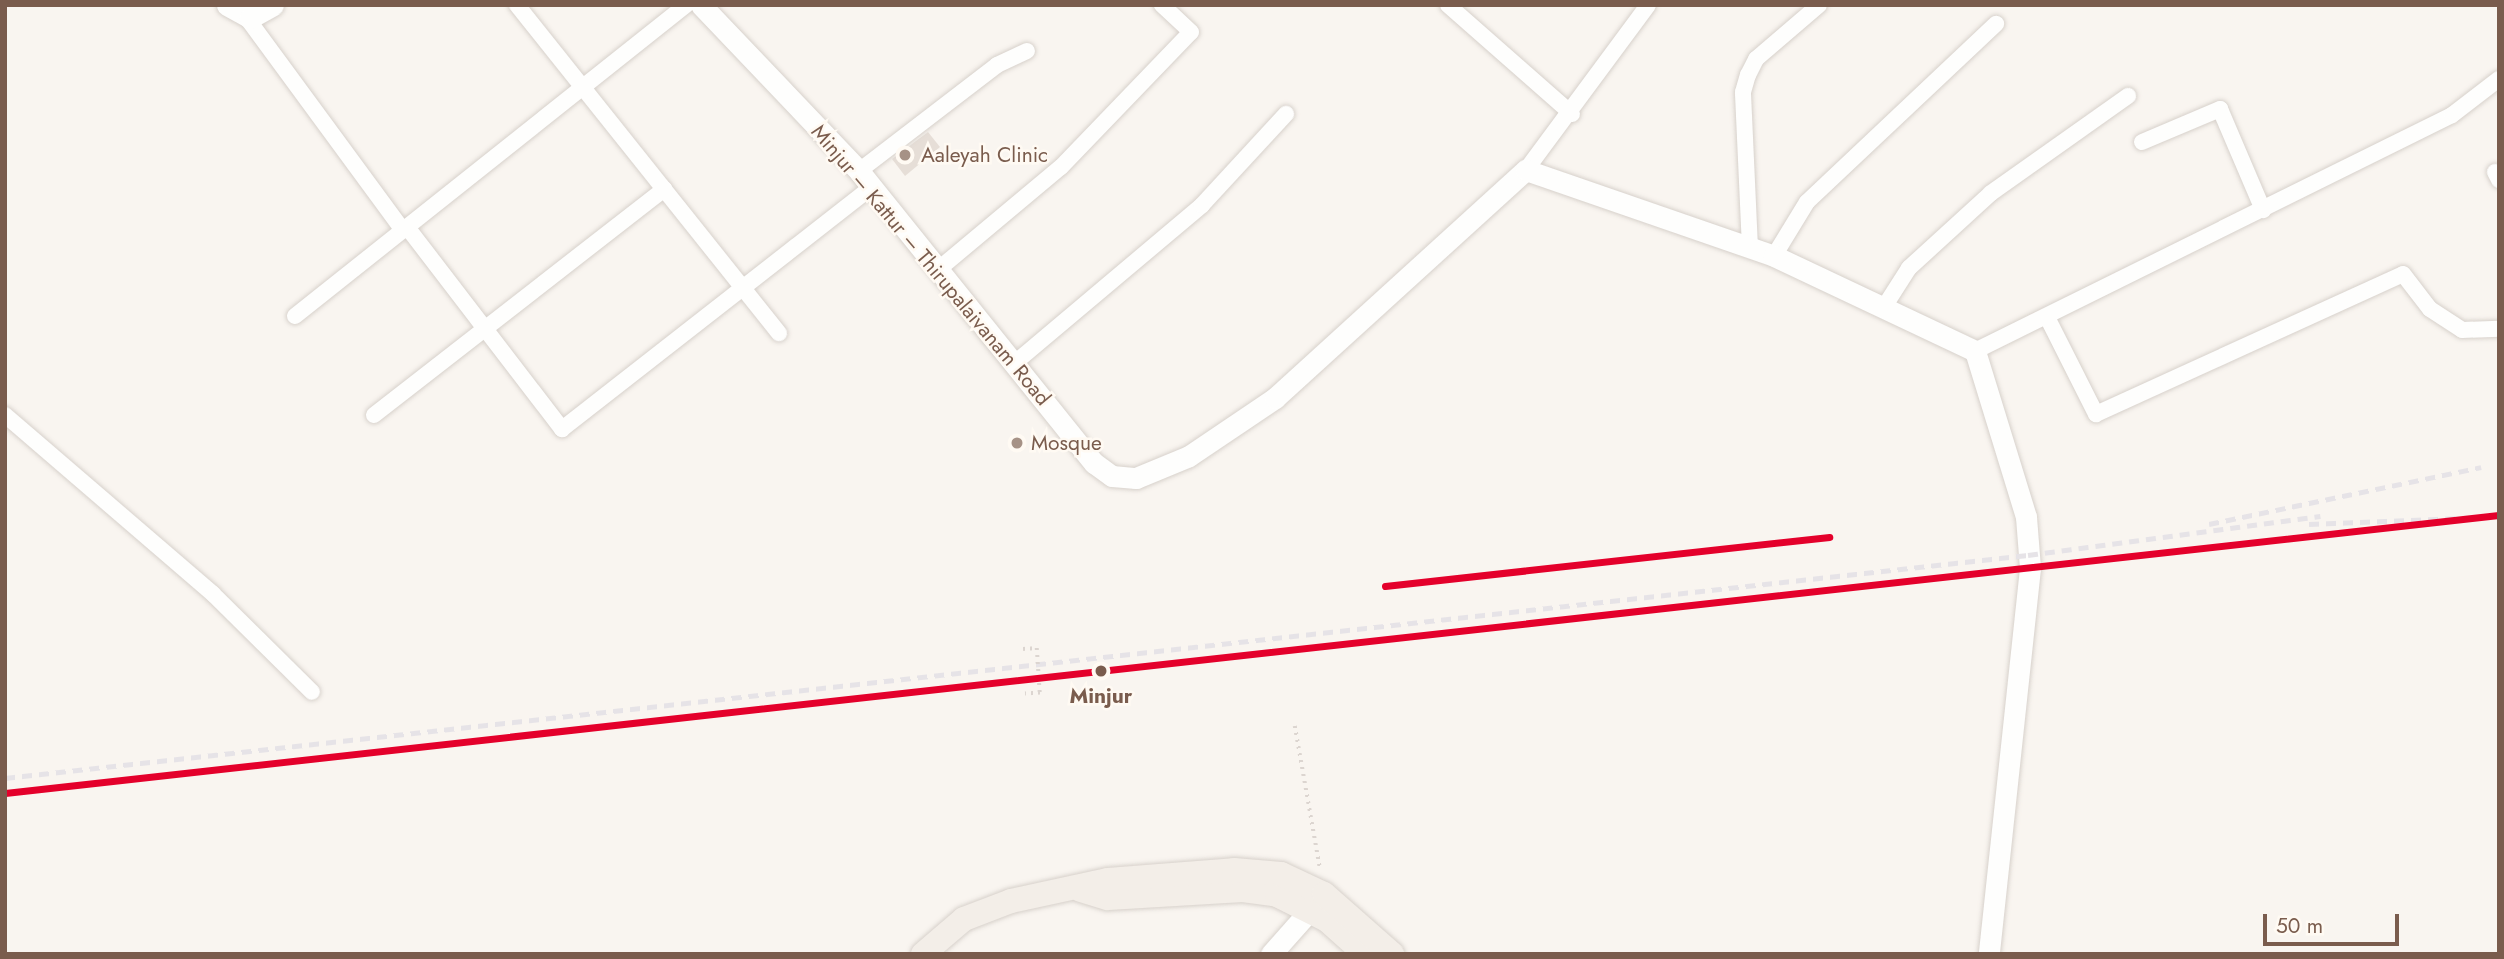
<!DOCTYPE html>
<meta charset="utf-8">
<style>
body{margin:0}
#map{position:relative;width:2504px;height:959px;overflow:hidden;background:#f9f5f0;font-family:Jost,sans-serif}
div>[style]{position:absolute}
.building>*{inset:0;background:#e6ded7}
.path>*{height:3.5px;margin-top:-1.75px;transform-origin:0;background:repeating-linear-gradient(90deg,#dcd5d0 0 2px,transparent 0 7px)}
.roads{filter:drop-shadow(0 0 2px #d7d1cb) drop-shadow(0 0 2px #d7d1cb)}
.street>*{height:16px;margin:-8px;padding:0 8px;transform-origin:8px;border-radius:8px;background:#fefefd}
.secondary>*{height:21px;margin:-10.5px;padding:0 10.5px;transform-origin:10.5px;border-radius:10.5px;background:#fefefd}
.primary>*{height:24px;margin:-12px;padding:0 12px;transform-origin:12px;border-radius:12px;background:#f3eee8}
.rail>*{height:5px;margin-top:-2.5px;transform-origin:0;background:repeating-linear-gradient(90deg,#e6e3e7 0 10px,transparent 0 17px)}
.path-bridge>*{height:3.5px;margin-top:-1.75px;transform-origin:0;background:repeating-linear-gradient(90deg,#dcd5d0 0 2px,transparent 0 7px)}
.rail-1>*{height:7px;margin:-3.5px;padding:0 3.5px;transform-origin:3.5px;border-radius:3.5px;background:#e4002b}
.dots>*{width:19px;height:19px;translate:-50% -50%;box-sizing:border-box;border:4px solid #fffaf3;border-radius:50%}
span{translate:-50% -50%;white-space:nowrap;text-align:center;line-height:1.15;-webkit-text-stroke:5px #fffaf3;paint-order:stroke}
.poi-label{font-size:21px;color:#7a5c4d}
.left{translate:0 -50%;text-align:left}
.street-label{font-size:21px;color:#7a5c4d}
.stop-label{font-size:21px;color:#7a5c4d;font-weight:700}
.frame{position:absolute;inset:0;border:7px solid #7a5c4d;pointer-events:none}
.scale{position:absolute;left:2263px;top:914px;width:136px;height:32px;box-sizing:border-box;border:4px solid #7a5c4d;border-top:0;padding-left:9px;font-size:21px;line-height:24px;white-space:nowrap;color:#7a5c4d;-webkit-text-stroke:5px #fffaf3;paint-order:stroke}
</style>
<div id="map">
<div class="building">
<div style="clip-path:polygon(928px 132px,940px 147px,905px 176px,892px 159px)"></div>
</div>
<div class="path">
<div style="left:1295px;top:726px;width:144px;rotate:80deg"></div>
</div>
<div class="roads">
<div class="street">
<div style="left:517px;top:5px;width:420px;rotate:51.4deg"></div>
<div style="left:1448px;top:5px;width:165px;rotate:41.3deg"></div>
<div style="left:247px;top:18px;width:263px;rotate:53.7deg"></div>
<div style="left:2142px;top:142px;width:85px;rotate:-22.9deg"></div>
<div style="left:2220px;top:109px;width:110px;rotate:66.9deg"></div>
<div style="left:1526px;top:170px;width:205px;rotate:-53.5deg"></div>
<div style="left:859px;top:171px;width:174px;rotate:-37.5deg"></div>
<div style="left:997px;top:65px;width:33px;rotate:-25deg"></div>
<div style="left:2495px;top:172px;width:9px;rotate:63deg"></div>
<div style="left:407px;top:227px;width:255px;rotate:52.5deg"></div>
<div style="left:562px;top:429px;width:393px;rotate:-38deg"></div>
<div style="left:1750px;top:248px;width:156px;rotate:-92.6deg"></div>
<div style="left:1743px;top:92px;width:18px;rotate:-74deg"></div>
<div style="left:1748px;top:75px;width:18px;rotate:-63deg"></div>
<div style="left:1756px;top:59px;width:83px;rotate:-40.6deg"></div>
<div style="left:1774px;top:256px;width:63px;rotate:-58.6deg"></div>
<div style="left:1807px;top:202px;width:260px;rotate:-43.3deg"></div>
<div style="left:940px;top:268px;width:158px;rotate:-39.9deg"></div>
<div style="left:1061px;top:167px;width:187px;rotate:-46.1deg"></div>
<div style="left:1191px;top:32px;width:40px;rotate:-137deg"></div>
<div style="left:1886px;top:304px;width:43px;rotate:-57.4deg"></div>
<div style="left:1909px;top:268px;width:111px;rotate:-42.4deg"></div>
<div style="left:1991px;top:193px;width:168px;rotate:-35.3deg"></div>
<div style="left:295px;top:316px;width:500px;rotate:-38.5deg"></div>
<div style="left:2047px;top:317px;width:109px;rotate:63.2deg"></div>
<div style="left:2096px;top:414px;width:337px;rotate:-24.5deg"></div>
<div style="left:2403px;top:274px;width:44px;rotate:52.4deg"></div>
<div style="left:2430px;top:309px;width:38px;rotate:33deg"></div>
<div style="left:2462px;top:330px;width:37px;rotate:-2deg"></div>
<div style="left:1975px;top:351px;width:532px;rotate:-26.32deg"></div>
<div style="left:2452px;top:115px;width:59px;rotate:-37.5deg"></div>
<div style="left:1017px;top:361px;width:242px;rotate:-40.1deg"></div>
<div style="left:1202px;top:205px;width:124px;rotate:-47.3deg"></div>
<div style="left:5px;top:415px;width:274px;rotate:40.7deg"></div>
<div style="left:213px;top:594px;width:139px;rotate:44.7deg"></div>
<div style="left:374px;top:415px;width:368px;rotate:-37.9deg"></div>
</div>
<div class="secondary">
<div style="left:227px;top:5px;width:26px;rotate:29deg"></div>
<div style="left:250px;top:18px;width:26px;rotate:-29deg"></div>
<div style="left:701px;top:5px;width:229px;rotate:46.4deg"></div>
<div style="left:859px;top:171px;width:375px;rotate:51.2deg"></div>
<div style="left:1094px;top:463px;width:22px;rotate:36deg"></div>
<div style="left:1112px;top:476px;width:24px;rotate:5deg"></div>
<div style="left:1136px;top:478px;width:57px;rotate:-22.5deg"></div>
<div style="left:1189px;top:456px;width:104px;rotate:-34deg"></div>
<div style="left:1275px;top:398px;width:339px;rotate:-42.3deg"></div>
<div style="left:1526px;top:170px;width:262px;rotate:19.1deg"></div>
<div style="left:1774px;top:256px;width:222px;rotate:25.3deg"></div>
<div style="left:1975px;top:351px;width:174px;rotate:72.9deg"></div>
<div style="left:2026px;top:517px;width:51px;rotate:85.5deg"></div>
<div style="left:2030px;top:568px;width:388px;rotate:96.1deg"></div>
<div style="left:1271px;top:954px;width:71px;rotate:-48.4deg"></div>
</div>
<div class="primary">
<div style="left:1081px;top:890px;width:28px;rotate:17deg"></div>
<div style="left:1108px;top:898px;width:135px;rotate:-3.4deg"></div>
<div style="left:1243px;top:890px;width:34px;rotate:8deg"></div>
<div style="left:1277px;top:895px;width:56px;rotate:26.6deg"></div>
<div style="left:1327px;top:920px;width:51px;rotate:41.8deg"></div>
<div style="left:923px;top:954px;width:54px;rotate:-40.5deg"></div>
<div style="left:964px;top:919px;width:50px;rotate:-21deg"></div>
<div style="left:1011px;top:901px;width:99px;rotate:-12.2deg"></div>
<div style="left:1108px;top:880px;width:126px;rotate:-4.5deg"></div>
<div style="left:1234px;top:870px;width:47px;rotate:4.9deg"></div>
<div style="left:1281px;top:874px;width:47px;rotate:24.9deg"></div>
<div style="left:1324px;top:894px;width:91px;rotate:41.4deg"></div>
</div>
</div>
<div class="rail">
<div style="left:2209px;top:524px;width:278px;rotate:-11.8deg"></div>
<div style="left:2309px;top:524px;width:171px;rotate:-2.3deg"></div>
<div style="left:5px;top:778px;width:2035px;rotate:-6.29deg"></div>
<div style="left:2028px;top:555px;width:295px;rotate:-7.6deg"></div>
</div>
<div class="path-bridge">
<div style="left:1023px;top:649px;width:14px;rotate:-4deg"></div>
<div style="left:1037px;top:648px;width:45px;rotate:86.2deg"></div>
<div style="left:1040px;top:693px;width:15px;rotate:176deg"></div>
</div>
<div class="rail-1">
<div style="left:1385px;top:586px;width:447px;rotate:-6.3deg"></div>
<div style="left:5px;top:793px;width:2509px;rotate:-6.36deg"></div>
</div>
<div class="dots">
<div style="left:905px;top:155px;background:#a69286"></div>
<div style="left:1017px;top:443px;background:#a69286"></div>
<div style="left:1101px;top:671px;background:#7a5c4d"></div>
</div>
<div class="poi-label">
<span class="left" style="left:921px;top:155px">Aaleyah Clinic</span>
<span class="left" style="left:1031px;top:443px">Mosque</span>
</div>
<div class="street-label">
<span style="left:931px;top:265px;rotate:50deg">Minjur – Kattur – Thirupalaivanam Road</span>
</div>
<div class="stop-label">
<span style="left:1101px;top:696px">Minjur</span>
</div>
<div class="frame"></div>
<div class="scale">50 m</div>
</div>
